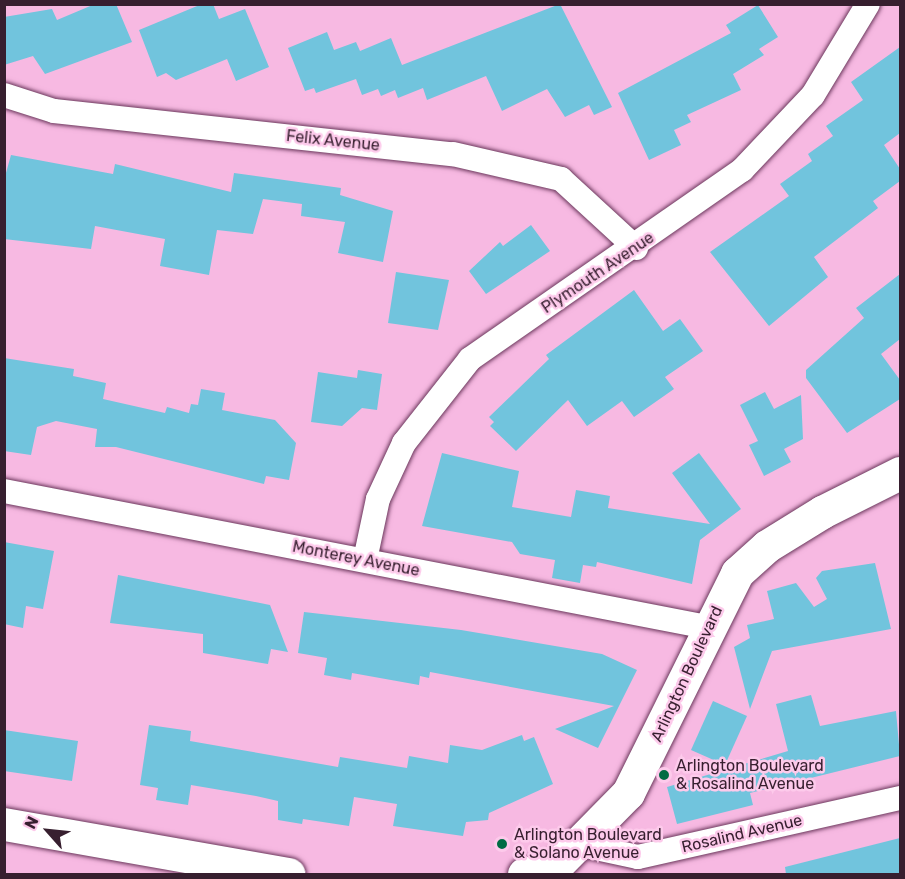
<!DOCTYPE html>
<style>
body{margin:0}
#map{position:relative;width:905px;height:879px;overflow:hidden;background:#f7b9e2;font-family:Rubik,sans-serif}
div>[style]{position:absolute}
.building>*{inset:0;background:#71c4dd}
.roads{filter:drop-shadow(0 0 2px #6b375c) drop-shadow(0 0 2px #6b375c)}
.minor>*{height:24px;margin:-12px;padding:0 12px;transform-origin:12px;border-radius:12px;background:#fff}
.secondary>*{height:33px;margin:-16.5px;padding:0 16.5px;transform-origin:16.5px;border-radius:16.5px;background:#fff}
.dots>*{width:16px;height:16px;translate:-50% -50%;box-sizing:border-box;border:3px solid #fdcaeb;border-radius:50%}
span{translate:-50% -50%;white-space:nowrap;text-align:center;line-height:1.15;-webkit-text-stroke:5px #fdcaeb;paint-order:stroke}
.street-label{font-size:16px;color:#371f2f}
.poi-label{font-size:16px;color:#371f2f}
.left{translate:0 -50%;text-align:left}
.frame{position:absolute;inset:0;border:6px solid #371f2f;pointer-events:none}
.north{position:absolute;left:18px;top:801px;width:60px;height:60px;-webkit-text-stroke:4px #fdcaeb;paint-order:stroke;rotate:297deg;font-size:16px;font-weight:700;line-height:24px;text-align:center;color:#371f2f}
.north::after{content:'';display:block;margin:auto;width:21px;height:27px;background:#371f2f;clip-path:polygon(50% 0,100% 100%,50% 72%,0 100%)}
</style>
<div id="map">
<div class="building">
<div style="clip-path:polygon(95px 4px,116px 4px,132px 42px,45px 74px,33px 56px,4px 65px,4px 17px,52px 9px,57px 20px)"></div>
<div style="clip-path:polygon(202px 4px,213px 4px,219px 19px,245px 9px,269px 67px,236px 81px,227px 59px,176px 80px,166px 73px,157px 77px,139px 30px)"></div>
<div style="clip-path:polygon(560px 4px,612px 107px,594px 115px,589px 105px,565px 117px,547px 89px,502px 111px,486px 76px,427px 100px,423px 88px,398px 98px,395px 90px,381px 96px,378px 89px,362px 95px,356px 79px,316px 93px,314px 88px,305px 91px,288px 48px,327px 32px,334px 50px,356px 42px,360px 51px,391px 38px,402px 65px)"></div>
<div style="clip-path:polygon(758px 5px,778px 37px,759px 49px,764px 55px,733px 74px,741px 90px,687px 115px,691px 122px,674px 130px,681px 145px,649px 160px,618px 93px,731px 33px,726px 25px)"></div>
<div style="clip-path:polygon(900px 47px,900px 133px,884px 145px,900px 169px,900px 181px,873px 201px,878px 208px,814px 257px,828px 277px,769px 326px,710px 252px,789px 196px,780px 184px,812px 161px,808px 154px,833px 136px,826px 126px,863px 100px,851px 82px)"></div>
<div style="clip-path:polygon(11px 155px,113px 174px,115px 164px,231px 192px,234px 173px,341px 188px,340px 195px,393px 211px,383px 262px,338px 253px,345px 222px,301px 216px,302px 204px,263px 199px,253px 234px,217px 230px,209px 275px,160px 266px,165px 239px,95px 226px,91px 249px,4px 239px,4px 180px)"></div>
<div style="clip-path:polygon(531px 225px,550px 251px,486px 294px,469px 271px,500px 242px,503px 246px)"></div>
<div style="clip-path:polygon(396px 272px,449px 280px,438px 330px,388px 323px)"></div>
<div style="clip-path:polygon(900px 274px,900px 339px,881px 354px,900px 380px,900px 399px,847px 433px,806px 378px,806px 370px,864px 318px,856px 308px)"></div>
<div style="clip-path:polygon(634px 290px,663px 331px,680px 319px,703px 351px,665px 377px,674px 389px,634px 417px,622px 401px,587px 426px,568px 400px,516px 451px,490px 426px,494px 422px,489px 417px,549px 359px,546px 355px)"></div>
<div style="clip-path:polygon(4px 358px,74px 369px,73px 376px,106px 383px,103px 399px,165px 413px,167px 407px,189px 413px,191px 404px,198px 405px,201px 389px,225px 393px,222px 410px,275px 420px,296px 443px,289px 480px,266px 476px,264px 484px,116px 447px,95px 447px,97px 429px,56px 421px,37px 427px,31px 455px,4px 451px)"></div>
<div style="clip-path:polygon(358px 370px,382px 374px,377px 410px,362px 408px,342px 426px,311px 422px,318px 372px,357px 378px)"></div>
<div style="clip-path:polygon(765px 392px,774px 409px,801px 395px,803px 439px,784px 449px,791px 462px,764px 476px,749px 445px,758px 441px,740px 405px)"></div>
<div style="clip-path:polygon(442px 453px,519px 471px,512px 507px,571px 517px,576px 490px,610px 496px,608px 508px,710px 524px,672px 473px,699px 453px,741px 509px,700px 540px,692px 584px,597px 562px,596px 567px,583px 565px,580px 583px,552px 578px,555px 560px,520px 554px,512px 542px,422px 526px)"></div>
<div style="clip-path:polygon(4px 542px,54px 551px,43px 609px,26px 606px,23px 628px,4px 624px)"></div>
<div style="clip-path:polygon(875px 563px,891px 629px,772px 651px,750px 709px,734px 647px,750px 638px,747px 625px,774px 619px,767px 591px,796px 583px,814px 607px,827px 599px,816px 578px,822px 571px)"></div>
<div style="clip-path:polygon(118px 575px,270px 605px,288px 652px,271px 649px,268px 664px,203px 653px,203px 634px,110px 623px)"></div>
<div style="clip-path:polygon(304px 612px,461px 630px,602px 654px,637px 670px,598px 748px,555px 729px,614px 706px,430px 672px,429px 678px,420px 676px,419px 685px,352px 673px,351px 680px,324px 675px,327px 658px,298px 653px)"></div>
<div style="clip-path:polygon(811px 695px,820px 726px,896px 711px,900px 756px,750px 793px,753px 805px,677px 824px,667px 787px,788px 751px,776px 704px)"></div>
<div style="clip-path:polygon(713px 701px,747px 716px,725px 765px,691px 750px)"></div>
<div style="clip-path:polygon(149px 725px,191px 731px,190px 741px,338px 767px,340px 757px,407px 768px,409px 756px,448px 763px,450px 745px,482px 750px,522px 735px,524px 741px,534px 737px,553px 784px,489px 813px,488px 820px,466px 822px,463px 836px,393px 826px,397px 804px,354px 797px,349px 826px,303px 819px,302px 824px,278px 820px,278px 801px,256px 796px,191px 785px,188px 805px,156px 800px,158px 788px,140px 785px)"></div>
<div style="clip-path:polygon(4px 730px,78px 741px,72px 781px,4px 771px)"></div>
<div style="clip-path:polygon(900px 838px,900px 874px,786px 874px,785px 867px)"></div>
</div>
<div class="roads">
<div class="minor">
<div style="left:4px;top:95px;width:52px;rotate:17.7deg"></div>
<div style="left:54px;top:111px;width:401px;rotate:6.2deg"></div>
<div style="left:453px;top:154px;width:111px;rotate:13deg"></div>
<div style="left:561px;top:179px;width:102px;rotate:42.6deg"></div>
<div style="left:4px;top:491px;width:716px;rotate:10.95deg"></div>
<div style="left:365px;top:560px;width:62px;rotate:-78deg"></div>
<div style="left:378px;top:499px;width:62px;rotate:-65.1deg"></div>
<div style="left:404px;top:443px;width:107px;rotate:-51.8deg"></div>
<div style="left:470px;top:359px;width:331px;rotate:-34.8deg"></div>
<div style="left:742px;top:170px;width:103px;rotate:-46.6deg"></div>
<div style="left:813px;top:95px;width:106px;rotate:-58.9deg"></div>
<div style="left:582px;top:845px;width:57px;rotate:12.1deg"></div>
<div style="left:638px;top:857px;width:269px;rotate:-12.7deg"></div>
</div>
<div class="secondary">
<div style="left:4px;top:824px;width:289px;rotate:10deg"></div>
<div style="left:524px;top:874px;width:32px;rotate:-13deg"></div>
<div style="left:555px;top:867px;width:104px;rotate:-45.4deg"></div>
<div style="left:628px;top:793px;width:246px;rotate:-63.6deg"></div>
<div style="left:737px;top:573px;width:40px;rotate:-42deg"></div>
<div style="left:767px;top:546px;width:65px;rotate:-31.7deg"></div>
<div style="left:822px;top:512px;width:87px;rotate:-26.6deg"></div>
</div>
</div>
<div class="dots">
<div style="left:664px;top:775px;background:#006c44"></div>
<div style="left:502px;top:844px;background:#006c44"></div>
</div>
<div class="street-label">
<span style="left:333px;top:141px;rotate:6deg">Felix Avenue</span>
<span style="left:598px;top:273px;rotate:-34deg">Plymouth Avenue</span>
<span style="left:356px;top:559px;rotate:11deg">Monterey Avenue</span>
<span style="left:687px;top:674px;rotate:-65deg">Arlington Boulevard</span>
<span style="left:742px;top:834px;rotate:-13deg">Rosalind Avenue</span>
</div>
<div class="poi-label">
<span class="left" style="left:676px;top:775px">Arlington Boulevard<br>&amp; Rosalind Avenue</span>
<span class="left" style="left:514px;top:844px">Arlington Boulevard<br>&amp; Solano Avenue</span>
</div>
<div class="frame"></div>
<div class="north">N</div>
</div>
